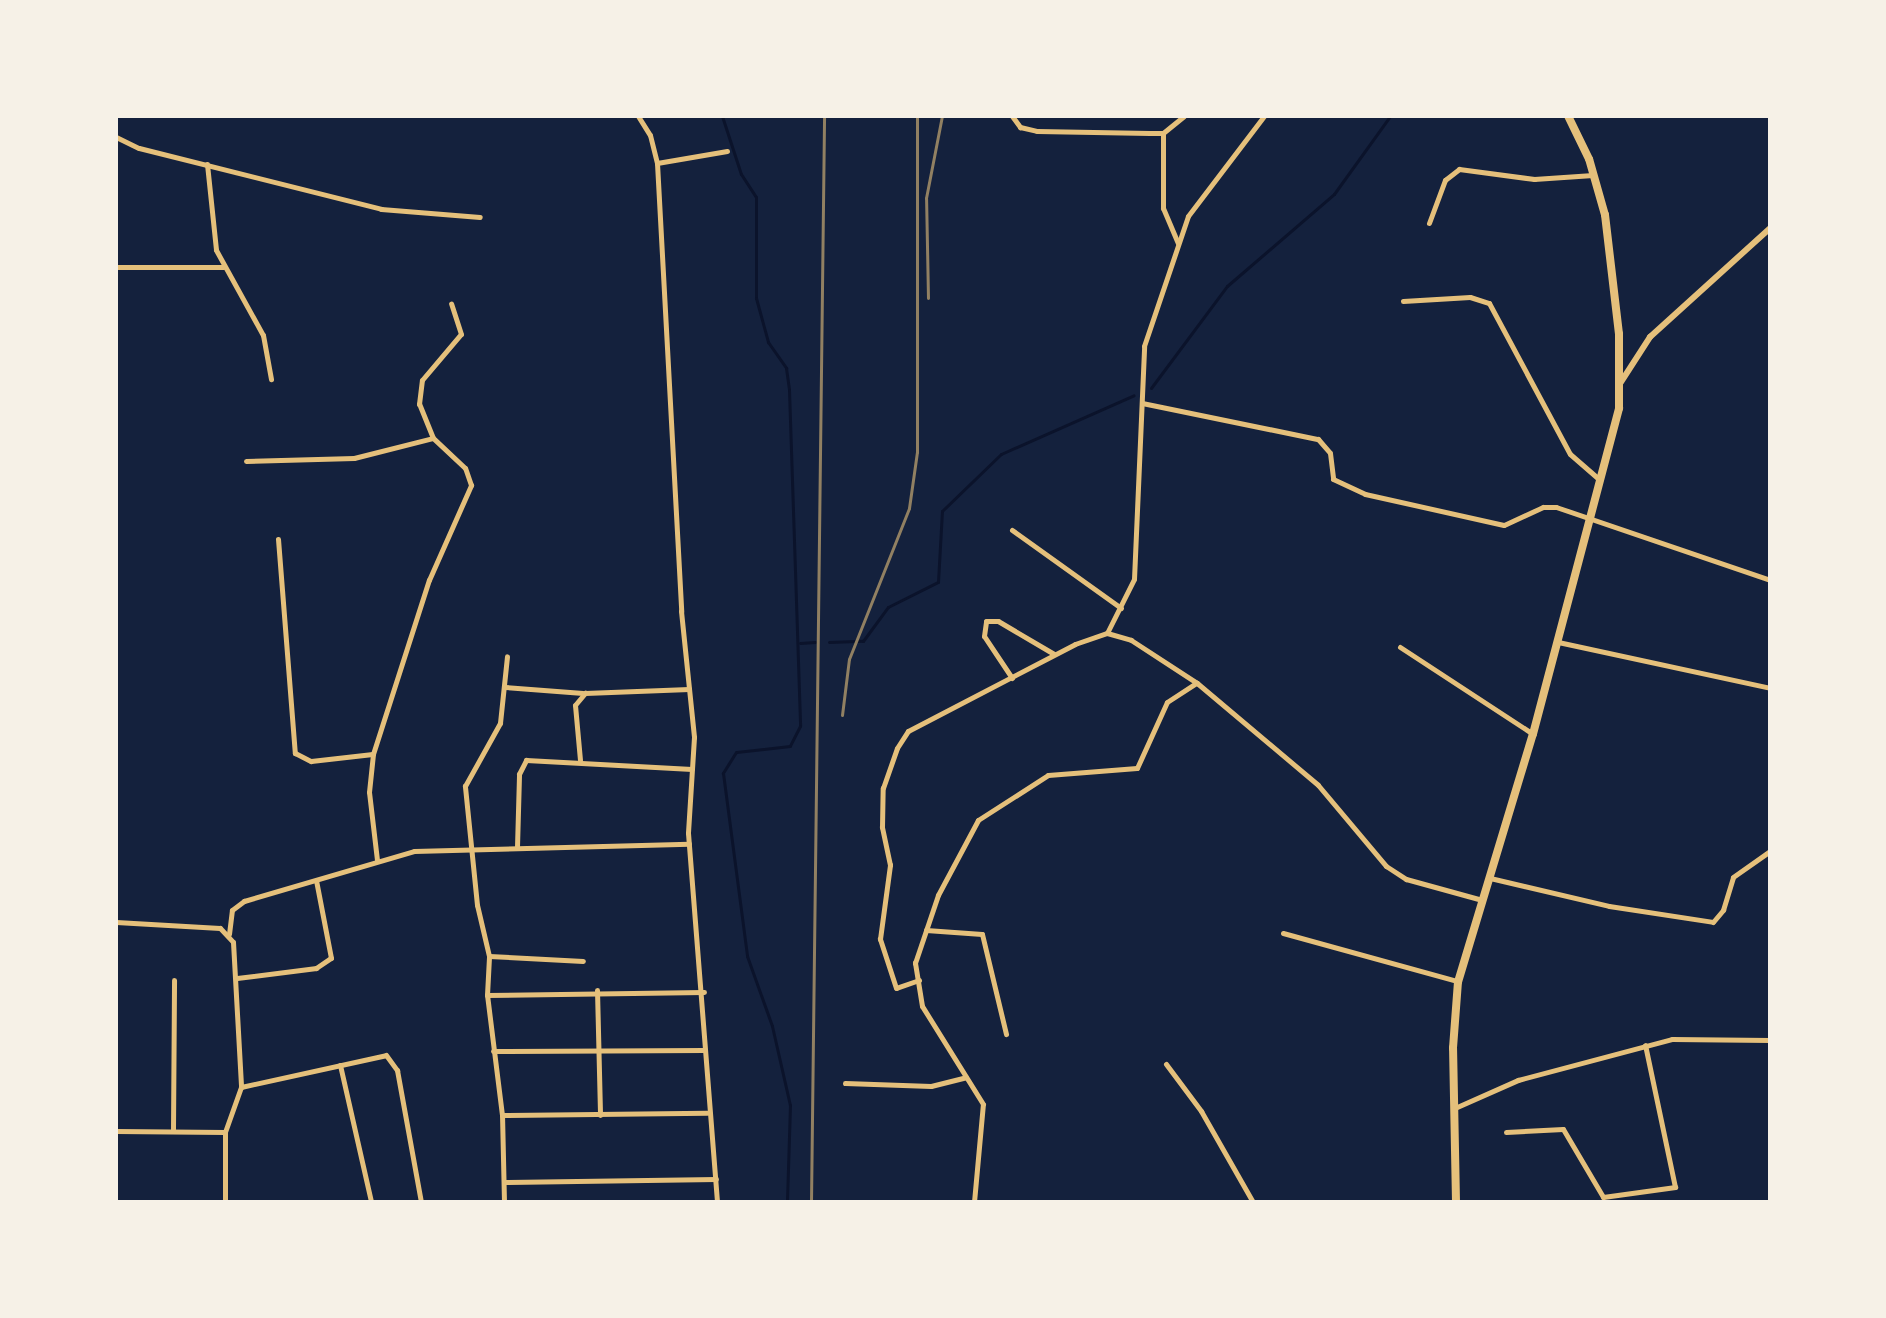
<!DOCTYPE html>
<style>
body{margin:0}
#map{position:relative;width:1886px;height:1318px;overflow:hidden;background:#14213d;font-family:"Playfair Display",serif}
div>[style]{position:absolute}
.stream>*{height:3px;margin:-1.5px;padding:0 1.5px;transform-origin:1.5px;border-radius:1.5px;background:#0b132b}
.minor>*{height:5px;margin:-2.5px;padding:0 2.5px;transform-origin:2.5px;border-radius:2.5px;background:#e5c07b}
.tertiary>*{height:6px;margin:-3px;padding:0 3px;transform-origin:3px;border-radius:3px;background:#e5c07b}
.trunk>*{height:8px;margin:-4px;padding:0 4px;transform-origin:4px;border-radius:4px;background:#e5c07b}
.rail>*{height:3px;margin:-1.5px;padding:0 1.5px;transform-origin:1.5px;border-radius:1.5px;background:#918062}
span{translate:-50% -50%;white-space:nowrap;text-align:center;line-height:1.15;-webkit-text-stroke:6px #f6f1e7;paint-order:stroke}
.frame{position:absolute;inset:0;border:118px solid #f6f1e7;pointer-events:none}
</style>
<div id="map">
<div class="stream">
<div style="left:722px;top:116px;width:61px;rotate:71.9deg"></div>
<div style="left:741px;top:174px;width:27px;rotate:57deg"></div>
<div style="left:756px;top:197px;width:101px;rotate:90deg"></div>
<div style="left:756px;top:298px;width:46px;rotate:74.7deg"></div>
<div style="left:768px;top:342px;width:32px;rotate:55deg"></div>
<div style="left:786px;top:368px;width:22px;rotate:82deg"></div>
<div style="left:789px;top:390px;width:336px;rotate:88.1deg"></div>
<div style="left:800px;top:726px;width:22px;rotate:117deg"></div>
<div style="left:790px;top:746px;width:54px;rotate:173.7deg"></div>
<div style="left:736px;top:752px;width:25px;rotate:122deg"></div>
<div style="left:723px;top:773px;width:185px;rotate:82.5deg"></div>
<div style="left:747px;top:956px;width:74px;rotate:70.3deg"></div>
<div style="left:772px;top:1026px;width:81px;rotate:77.2deg"></div>
<div style="left:790px;top:1105px;width:97px;rotate:91.8deg"></div>
<div style="left:1151px;top:388px;width:127px;rotate:-53.3deg"></div>
<div style="left:1227px;top:286px;width:141px;rotate:-40.7deg"></div>
<div style="left:1334px;top:194px;width:96px;rotate:-54.3deg"></div>
<div style="left:829px;top:642px;width:34px;rotate:-2deg"></div>
<div style="left:863px;top:641px;width:42px;rotate:-53.7deg"></div>
<div style="left:888px;top:607px;width:56px;rotate:-26.6deg"></div>
<div style="left:938px;top:582px;width:71px;rotate:-86.8deg"></div>
<div style="left:942px;top:511px;width:82px;rotate:-44deg"></div>
<div style="left:1001px;top:454px;width:145px;rotate:-23.9deg"></div>
<div style="left:800px;top:643px;width:15px;rotate:-4deg"></div>
</div>
<div class="minor">
<div style="left:638px;top:116px;width:22px;rotate:58deg"></div>
<div style="left:650px;top:135px;width:29px;rotate:76deg"></div>
<div style="left:657px;top:163px;width:449px;rotate:86.9deg"></div>
<div style="left:681px;top:611px;width:127px;rotate:84.1deg"></div>
<div style="left:694px;top:737px;width:96px;rotate:93.6deg"></div>
<div style="left:688px;top:833px;width:370px;rotate:85.5deg"></div>
<div style="left:1012px;top:116px;width:14px;rotate:54deg"></div>
<div style="left:1020px;top:127px;width:17px;rotate:13deg"></div>
<div style="left:1037px;top:131px;width:113px;rotate:1deg"></div>
<div style="left:1150px;top:133px;width:13px"></div>
<div style="left:1163px;top:133px;width:27px;rotate:-39deg"></div>
<div style="left:1163px;top:133px;width:75px;rotate:90deg"></div>
<div style="left:1163px;top:208px;width:38px;rotate:67deg"></div>
<div style="left:116px;top:137px;width:25px;rotate:26deg"></div>
<div style="left:139px;top:148px;width:250px;rotate:14.1deg"></div>
<div style="left:381px;top:209px;width:99px;rotate:4.6deg"></div>
<div style="left:657px;top:163px;width:71px;rotate:-9.7deg"></div>
<div style="left:207px;top:164px;width:86px;rotate:84deg"></div>
<div style="left:216px;top:250px;width:97px;rotate:61.1deg"></div>
<div style="left:263px;top:335px;width:45px;rotate:79.7deg"></div>
<div style="left:1429px;top:223px;width:46px;rotate:-69.6deg"></div>
<div style="left:1445px;top:180px;width:18px;rotate:-38deg"></div>
<div style="left:1459px;top:169px;width:76px;rotate:7.6deg"></div>
<div style="left:1534px;top:179px;width:59px;rotate:-3.9deg"></div>
<div style="left:116px;top:267px;width:107px"></div>
<div style="left:1403px;top:301px;width:67px;rotate:-3.4deg"></div>
<div style="left:1470px;top:297px;width:20px;rotate:18deg"></div>
<div style="left:1489px;top:303px;width:171px;rotate:61.8deg"></div>
<div style="left:1570px;top:454px;width:40px;rotate:41deg"></div>
<div style="left:1142px;top:403px;width:180px;rotate:11.6deg"></div>
<div style="left:1318px;top:439px;width:18px;rotate:49deg"></div>
<div style="left:1330px;top:453px;width:26px;rotate:83deg"></div>
<div style="left:1333px;top:479px;width:35px;rotate:25deg"></div>
<div style="left:1365px;top:494px;width:142px;rotate:12.6deg"></div>
<div style="left:1504px;top:525px;width:43px;rotate:-24.8deg"></div>
<div style="left:1543px;top:507px;width:13px"></div>
<div style="left:1556px;top:507px;width:226px;rotate:18.8deg"></div>
<div style="left:246px;top:461px;width:108px;rotate:-1.6deg"></div>
<div style="left:354px;top:458px;width:81px;rotate:-14.2deg"></div>
<div style="left:1012px;top:530px;width:134px;rotate:35.6deg"></div>
<div style="left:278px;top:539px;width:215px;rotate:85.5deg"></div>
<div style="left:295px;top:753px;width:18px;rotate:27deg"></div>
<div style="left:311px;top:761px;width:62px;rotate:-6.4deg"></div>
<div style="left:1107px;top:633px;width:60px;rotate:-63.4deg"></div>
<div style="left:1134px;top:579px;width:233px;rotate:-87.5deg"></div>
<div style="left:1144px;top:346px;width:137px;rotate:-71.3deg"></div>
<div style="left:1188px;top:216px;width:126px;rotate:-52.8deg"></div>
<div style="left:1558px;top:642px;width:217px;rotate:12.2deg"></div>
<div style="left:1400px;top:647px;width:159px;rotate:33.2deg"></div>
<div style="left:1012px;top:678px;width:50px;rotate:-123.7deg"></div>
<div style="left:984px;top:636px;width:15px;rotate:-82deg"></div>
<div style="left:986px;top:621px;width:12px"></div>
<div style="left:998px;top:621px;width:65px;rotate:30.5deg"></div>
<div style="left:505px;top:687px;width:78px;rotate:4.4deg"></div>
<div style="left:580px;top:760px;width:55px;rotate:-95.2deg"></div>
<div style="left:575px;top:705px;width:16px;rotate:-50deg"></div>
<div style="left:585px;top:693px;width:104px;rotate:-2.2deg"></div>
<div style="left:517px;top:847px;width:73px;rotate:-88.4deg"></div>
<div style="left:519px;top:774px;width:16px;rotate:-63deg"></div>
<div style="left:526px;top:760px;width:166px;rotate:3.1deg"></div>
<div style="left:377px;top:860px;width:68px;rotate:-96.7deg"></div>
<div style="left:369px;top:792px;width:38px;rotate:-84deg"></div>
<div style="left:373px;top:754px;width:183px;rotate:-72.2deg"></div>
<div style="left:429px;top:580px;width:104px;rotate:-66.1deg"></div>
<div style="left:471px;top:485px;width:18px;rotate:-109deg"></div>
<div style="left:465px;top:468px;width:44px;rotate:-136.8deg"></div>
<div style="left:433px;top:438px;width:37px;rotate:-112deg"></div>
<div style="left:419px;top:404px;width:24px;rotate:-83deg"></div>
<div style="left:422px;top:380px;width:60px;rotate:-49.7deg"></div>
<div style="left:461px;top:334px;width:32px;rotate:-108deg"></div>
<div style="left:1490px;top:878px;width:122px;rotate:13.2deg"></div>
<div style="left:1609px;top:906px;width:105px;rotate:8.7deg"></div>
<div style="left:1713px;top:922px;width:16px;rotate:-50deg"></div>
<div style="left:1723px;top:910px;width:34px;rotate:-73deg"></div>
<div style="left:1733px;top:877px;width:45px;rotate:-35.1deg"></div>
<div style="left:116px;top:922px;width:104px;rotate:3.3deg"></div>
<div style="left:220px;top:928px;width:19px;rotate:47deg"></div>
<div style="left:233px;top:942px;width:145px;rotate:86.8deg"></div>
<div style="left:241px;top:1087px;width:48px;rotate:109.6deg"></div>
<div style="left:225px;top:1132px;width:70px;rotate:90deg"></div>
<div style="left:926px;top:930px;width:56px;rotate:4.1deg"></div>
<div style="left:982px;top:934px;width:103px;rotate:76.5deg"></div>
<div style="left:1283px;top:933px;width:180px;rotate:15.4deg"></div>
<div style="left:229px;top:934px;width:24px;rotate:-83deg"></div>
<div style="left:232px;top:910px;width:15px;rotate:-37deg"></div>
<div style="left:244px;top:901px;width:177px;rotate:-16.4deg"></div>
<div style="left:414px;top:851px;width:275px;rotate:-1.5deg"></div>
<div style="left:489px;top:956px;width:94px;rotate:3deg"></div>
<div style="left:237px;top:978px;width:80px;rotate:-7.2deg"></div>
<div style="left:316px;top:968px;width:18px;rotate:-34deg"></div>
<div style="left:331px;top:958px;width:79px;rotate:-100.9deg"></div>
<div style="left:919px;top:980px;width:24px;rotate:161deg"></div>
<div style="left:896px;top:988px;width:52px;rotate:-108.1deg"></div>
<div style="left:880px;top:939px;width:75px;rotate:-82.3deg"></div>
<div style="left:890px;top:865px;width:39px;rotate:-102deg"></div>
<div style="left:882px;top:827px;width:39px;rotate:-89deg"></div>
<div style="left:883px;top:788px;width:42px;rotate:-70.7deg"></div>
<div style="left:897px;top:748px;width:20px;rotate:-57deg"></div>
<div style="left:908px;top:731px;width:188px;rotate:-27.5deg"></div>
<div style="left:1075px;top:644px;width:34px;rotate:-19deg"></div>
<div style="left:1107px;top:633px;width:25px;rotate:16deg"></div>
<div style="left:1131px;top:640px;width:79px;rotate:33.1deg"></div>
<div style="left:1197px;top:683px;width:158px;rotate:40.1deg"></div>
<div style="left:1318px;top:785px;width:106px;rotate:50deg"></div>
<div style="left:1386px;top:866px;width:24px;rotate:33deg"></div>
<div style="left:1406px;top:879px;width:79px;rotate:15.4deg"></div>
<div style="left:597px;top:990px;width:125px;rotate:88.6deg"></div>
<div style="left:487px;top:995px;width:217px;rotate:-0.8deg"></div>
<div style="left:493px;top:1051px;width:211px;rotate:-0.3deg"></div>
<div style="left:1166px;top:1064px;width:59px;rotate:53.3deg"></div>
<div style="left:1201px;top:1111px;width:105px;rotate:60.3deg"></div>
<div style="left:340px;top:1065px;width:140px;rotate:77.2deg"></div>
<div style="left:845px;top:1083px;width:86px;rotate:2deg"></div>
<div style="left:931px;top:1086px;width:36px;rotate:-14deg"></div>
<div style="left:241px;top:1087px;width:148px;rotate:-12.4deg"></div>
<div style="left:386px;top:1055px;width:19px;rotate:54deg"></div>
<div style="left:397px;top:1070px;width:134px;rotate:79.7deg"></div>
<div style="left:1457px;top:1107px;width:67px;rotate:-23.9deg"></div>
<div style="left:1518px;top:1080px;width:159px;rotate:-14.9deg"></div>
<div style="left:1672px;top:1039px;width:98px;rotate:0.6deg"></div>
<div style="left:502px;top:1115px;width:205px;rotate:-0.6deg"></div>
<div style="left:173px;top:1130px;width:150px;rotate:-89.6deg"></div>
<div style="left:116px;top:1131px;width:109px;rotate:0.5deg"></div>
<div style="left:1506px;top:1132px;width:57px;rotate:-3deg"></div>
<div style="left:1563px;top:1129px;width:79px;rotate:59.5deg"></div>
<div style="left:1603px;top:1197px;width:73px;rotate:-7.9deg"></div>
<div style="left:1675px;top:1187px;width:145px;rotate:-101.9deg"></div>
<div style="left:504px;top:1182px;width:212px;rotate:-0.8deg"></div>
<div style="left:504px;top:1202px;width:87px;rotate:-91.3deg"></div>
<div style="left:502px;top:1115px;width:121px;rotate:-97.1deg"></div>
<div style="left:487px;top:995px;width:39px;rotate:-87deg"></div>
<div style="left:489px;top:956px;width:52px;rotate:-103.2deg"></div>
<div style="left:477px;top:905px;width:120px;rotate:-95.8deg"></div>
<div style="left:465px;top:786px;width:72px;rotate:-60.9deg"></div>
<div style="left:500px;top:723px;width:67px;rotate:-84deg"></div>
<div style="left:974px;top:1202px;width:98px;rotate:-84.8deg"></div>
<div style="left:983px;top:1104px;width:115px;rotate:-121.9deg"></div>
<div style="left:922px;top:1006px;width:44px;rotate:-99.2deg"></div>
<div style="left:915px;top:963px;width:72px;rotate:-71.3deg"></div>
<div style="left:938px;top:895px;width:85px;rotate:-61.9deg"></div>
<div style="left:978px;top:820px;width:83px;rotate:-32.7deg"></div>
<div style="left:1048px;top:775px;width:89px;rotate:-4.5deg"></div>
<div style="left:1137px;top:768px;width:72px;rotate:-65.6deg"></div>
<div style="left:1167px;top:702px;width:35px;rotate:-33deg"></div>
</div>
<div class="tertiary">
<div style="left:1621px;top:382px;width:54px;rotate:-57.2deg"></div>
<div style="left:1650px;top:337px;width:162px;rotate:-42.2deg"></div>
</div>
<div class="trunk">
<div style="left:1456px;top:1202px;width:154px;rotate:-91.1deg"></div>
<div style="left:1453px;top:1048px;width:66px;rotate:-85.7deg"></div>
<div style="left:1458px;top:982px;width:259px;rotate:-73.2deg"></div>
<div style="left:1533px;top:734px;width:337px;rotate:-75.2deg"></div>
<div style="left:1619px;top:408px;width:74px;rotate:-90deg"></div>
<div style="left:1619px;top:334px;width:120px;rotate:-96.7deg"></div>
<div style="left:1605px;top:215px;width:58px;rotate:-105.9deg"></div>
<div style="left:1589px;top:159px;width:48px;rotate:-116deg"></div>
</div>
<div class="rail">
<div style="left:928px;top:298px;width:100px;rotate:-91.1deg"></div>
<div style="left:926px;top:198px;width:84px;rotate:-79deg"></div>
<div style="left:842px;top:715px;width:56px;rotate:-82.9deg"></div>
<div style="left:849px;top:659px;width:162px;rotate:-68.3deg"></div>
<div style="left:909px;top:508px;width:57px;rotate:-81.9deg"></div>
<div style="left:917px;top:452px;width:336px;rotate:-90deg"></div>
<div style="left:811px;top:1202px;width:1086px;rotate:-89.31deg"></div>
</div>
<div class="frame"></div>
</div>
